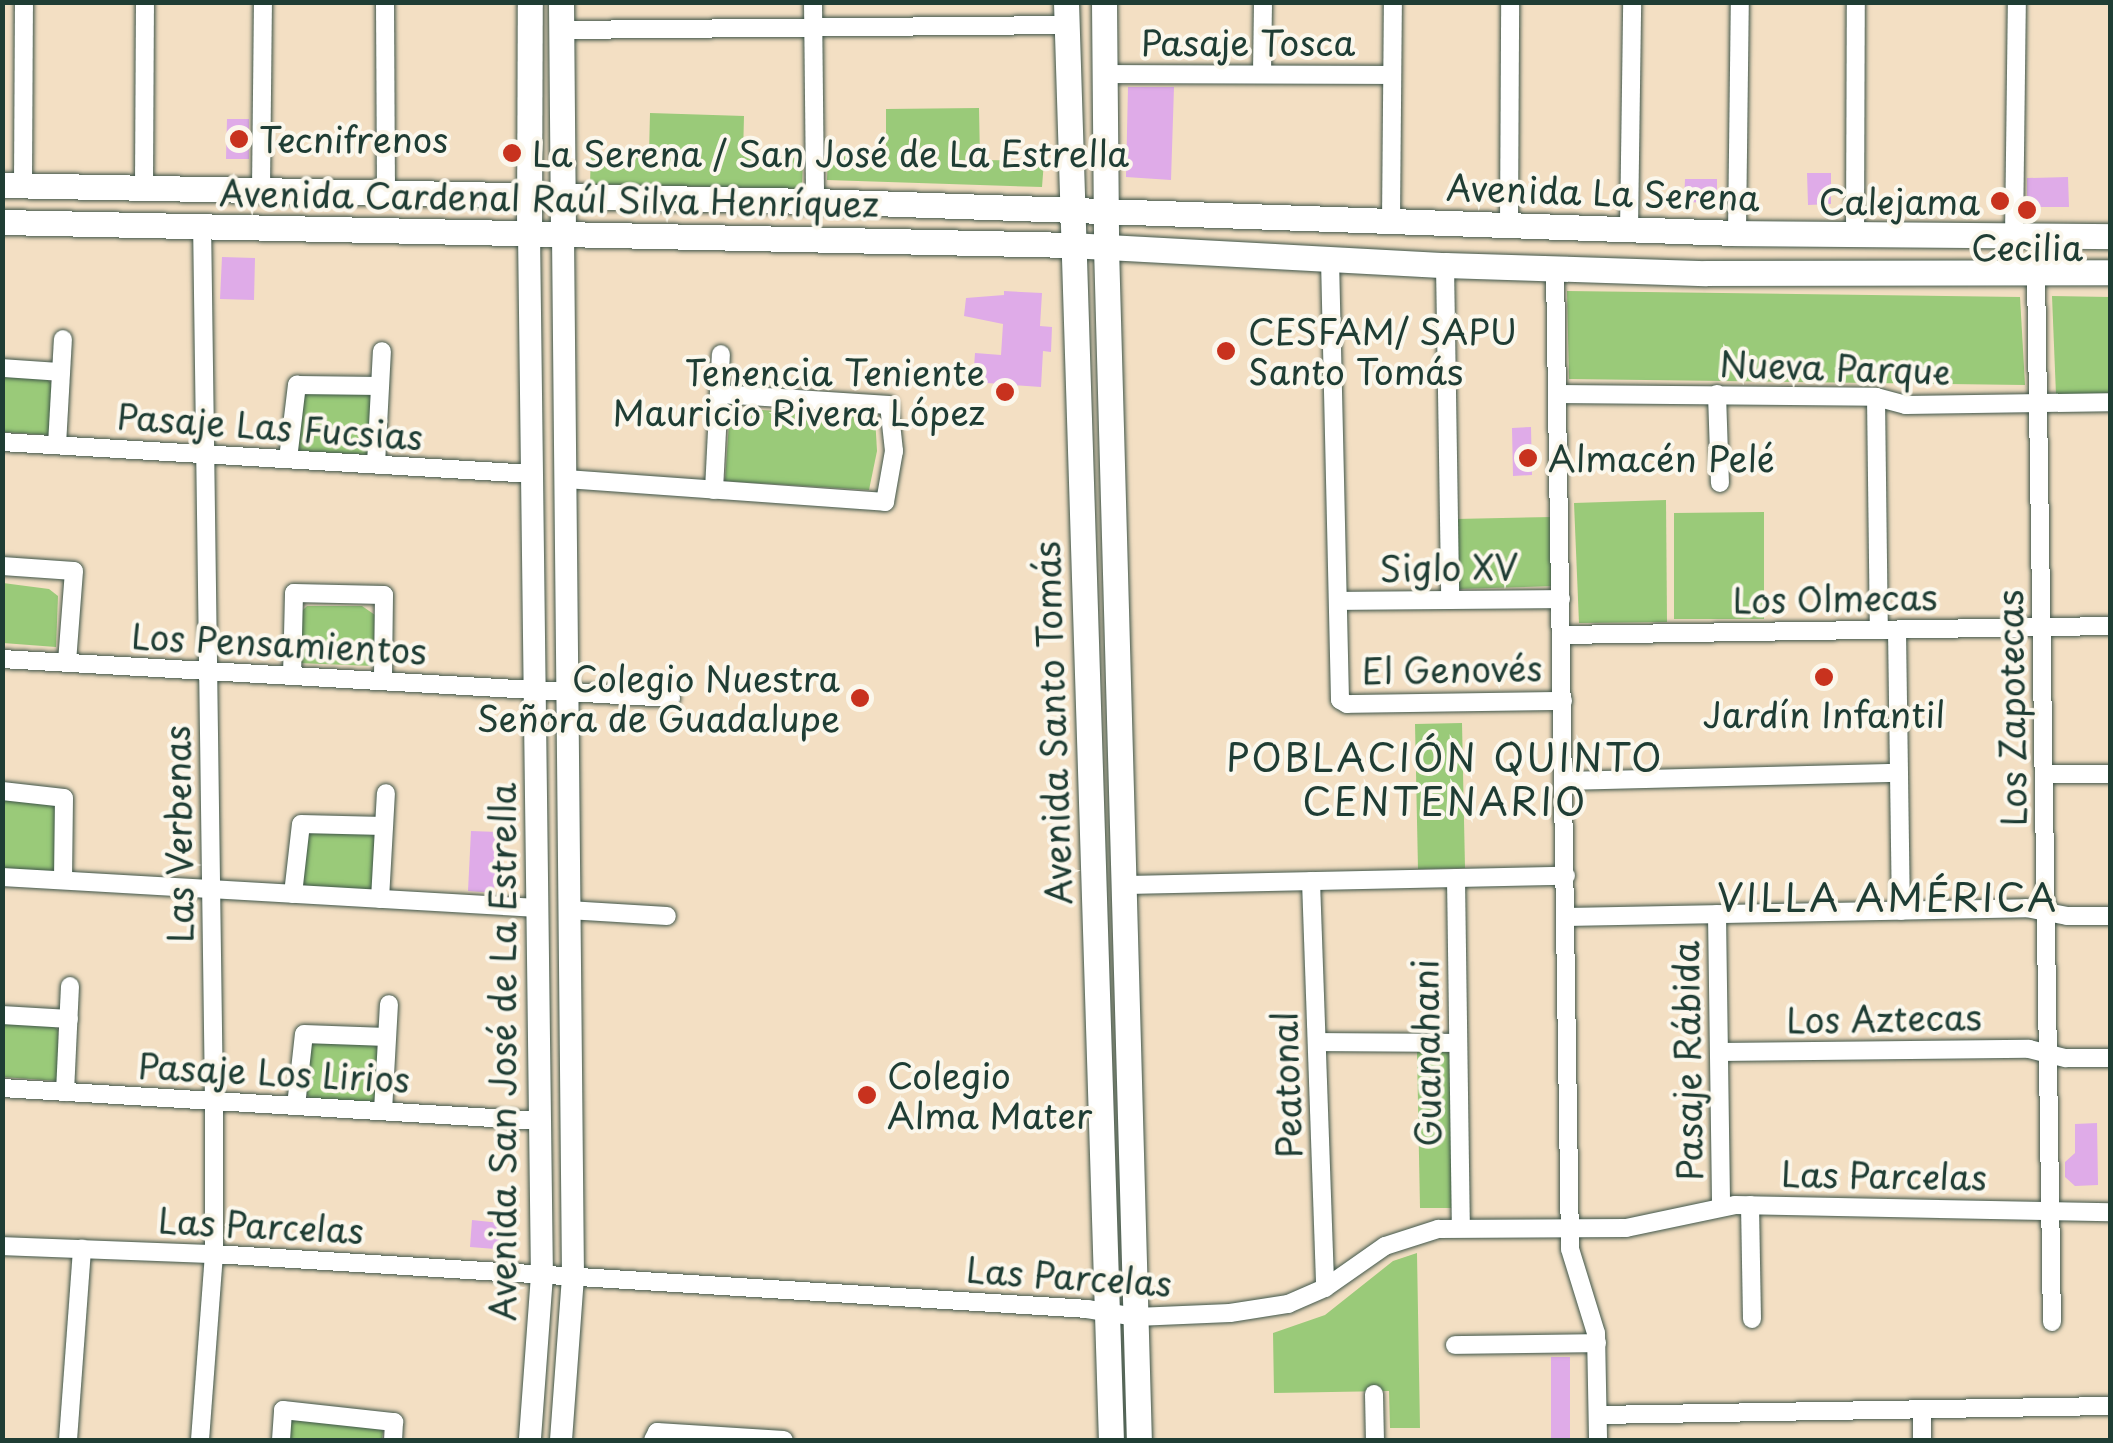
<!DOCTYPE html>
<meta charset="utf-8">
<style>
body{margin:0}
#map{position:relative;width:2113px;height:1443px;overflow:hidden;background:#f3dfc3;font-family:"Playpen Sans",sans-serif}
div>[style]{position:absolute}
.green>*{inset:0;background:#9aca79}
.building>*{inset:0;background:#dfabe8}
.roads{filter:drop-shadow(0 0 2px #3f5549) drop-shadow(0 0 2px #3f5549)}
.minor>*{height:18px;margin:-9px;padding:0 9px;transform-origin:9px;border-radius:9px;background:#fff}
.tertiary>*{height:22px;margin:-11px;padding:0 11px;transform-origin:11px;border-radius:11px;background:#fff}
.secondary>*{height:25px;margin:-12.5px;padding:0 12.5px;transform-origin:12.5px;border-radius:12.5px;background:#fff}
.dots>*{width:28px;height:28px;translate:-50% -50%;box-sizing:border-box;border:5px solid #fbf7ec;border-radius:50%}
span{translate:-50% -50%;white-space:nowrap;text-align:center;line-height:1.15;-webkit-text-stroke:8px #fbf7ec;paint-order:stroke}
.street-label{font-size:35px;color:#1f3d34}
.poi-label{font-size:35px;color:#1f3d34}
.left{translate:0 -50%;text-align:left}
.right{translate:-100% -50%;text-align:right}
.neighbourhood-label{font-size:38px;color:#1f3d34;letter-spacing:2.5px}
.frame{position:absolute;inset:0;border:5px solid #1f3d34;pointer-events:none}
</style>
<div id="map">
<div class="green">
<div style="clip-path:polygon(979px 108px,980px 160px,1044px 161px,1042px 187px,827px 180px,828px 156px,886px 156px,886px 109px)"></div>
<div style="clip-path:polygon(650px 113px,744px 116px,743px 156px,803px 158px,802px 189px,590px 184px,591px 153px,649px 154px)"></div>
<div style="clip-path:polygon(1567px 291px,2020px 297px,2025px 385px,1569px 379px)"></div>
<div style="clip-path:polygon(2052px 296px,2110px 297px,2110px 393px,2056px 395px)"></div>
<div style="clip-path:polygon(2px 374px,45px 377px,52px 384px,49px 435px,3px 432px)"></div>
<div style="clip-path:polygon(368px 391px,375px 397px,369px 455px,299px 451px,294px 446px,299px 393px)"></div>
<div style="clip-path:polygon(730px 408px,875px 417px,877px 451px,869px 490px,725px 481px)"></div>
<div style="clip-path:polygon(1666px 500px,1667px 622px,1579px 623px,1574px 503px)"></div>
<div style="clip-path:polygon(1764px 512px,1764px 619px,1674px 619px,1674px 513px)"></div>
<div style="clip-path:polygon(1553px 517px,1555px 586px,1457px 589px,1455px 519px)"></div>
<div style="clip-path:polygon(3px 583px,49px 589px,58px 596px,56px 647px,3px 643px)"></div>
<div style="clip-path:polygon(307px 606px,362px 606px,375px 615px,373px 666px,298px 663px,299px 614px)"></div>
<div style="clip-path:polygon(1462px 723px,1465px 868px,1418px 869px,1415px 724px)"></div>
<div style="clip-path:polygon(2px 794px,54px 799px,63px 811px,59px 872px,3px 869px)"></div>
<div style="clip-path:polygon(371px 830px,378px 835px,375px 886px,367px 893px,305px 889px,301px 883px,303px 831px)"></div>
<div style="clip-path:polygon(2px 1019px,51px 1024px,58px 1030px,58px 1081px,3px 1077px)"></div>
<div style="clip-path:polygon(368px 1039px,379px 1049px,377px 1096px,372px 1104px,311px 1099px,303px 1091px,305px 1043px)"></div>
<div style="clip-path:polygon(1417px 1052px,1453px 1052px,1455px 1208px,1420px 1208px)"></div>
<div style="clip-path:polygon(1417px 1253px,1420px 1428px,1390px 1428px,1389px 1391px,1274px 1393px,1273px 1333px,1325px 1315px,1393px 1261px)"></div>
<div style="clip-path:polygon(287px 1418px,372px 1419px,383px 1431px,382px 1440px,285px 1440px)"></div>
</div>
<div class="building">
<div style="clip-path:polygon(1128px 87px,1174px 87px,1171px 180px,1126px 177px)"></div>
<div style="clip-path:polygon(227px 119px,249px 119px,249px 159px,226px 159px)"></div>
<div style="clip-path:polygon(1807px 173px,1831px 173px,1831px 204px,1808px 205px)"></div>
<div style="clip-path:polygon(2068px 177px,2069px 207px,2027px 207px,2027px 178px)"></div>
<div style="clip-path:polygon(1685px 179px,1717px 179px,1717px 203px,1684px 202px)"></div>
<div style="clip-path:polygon(222px 257px,255px 258px,254px 300px,220px 299px)"></div>
<div style="clip-path:polygon(1004px 291px,1042px 293px,1040px 326px,1052px 327px,1051px 352px,1043px 351px,1041px 387px,973px 382px,975px 353px,1001px 355px,1003px 324px,964px 316px,966px 298px,1004px 295px)"></div>
<div style="clip-path:polygon(1531px 427px,1532px 475px,1513px 476px,1512px 428px)"></div>
<div style="clip-path:polygon(471px 831px,498px 832px,494px 893px,468px 891px)"></div>
<div style="clip-path:polygon(2097px 1123px,2098px 1185px,2075px 1186px,2065px 1177px,2065px 1162px,2075px 1153px,2075px 1124px)"></div>
<div style="clip-path:polygon(472px 1220px,510px 1224px,508px 1250px,470px 1247px)"></div>
<div style="clip-path:polygon(1551px 1357px,1570px 1357px,1570px 1440px,1551px 1440px)"></div>
</div>
<div class="roads">
<div class="minor">
<div style="left:385px;top:2px;width:189px;rotate:89.7deg"></div>
<div style="left:813px;top:2px;width:199px;rotate:89.4deg"></div>
<div style="left:562px;top:30px;width:504px;rotate:-0.57deg"></div>
<div style="left:1104px;top:74px;width:288px;rotate:0.2deg"></div>
<div style="left:1262px;top:74px;width:72px;rotate:-89.2deg"></div>
<div style="left:23px;top:185px;width:183px;rotate:-89.7deg"></div>
<div style="left:144px;top:187px;width:185px;rotate:-89.7deg"></div>
<div style="left:261px;top:189px;width:187px;rotate:-89.4deg"></div>
<div style="left:1391px;top:220px;width:218px;rotate:-89.5deg"></div>
<div style="left:1509px;top:225px;width:223px;rotate:-89.7deg"></div>
<div style="left:1629px;top:230px;width:228px;rotate:-89.2deg"></div>
<div style="left:1737px;top:233px;width:231px;rotate:-89.3deg"></div>
<div style="left:1855px;top:234px;width:232px;rotate:-89.8deg"></div>
<div style="left:2014px;top:236px;width:234px;rotate:-89.3deg"></div>
<div style="left:1330px;top:259px;width:441px;rotate:88.7deg"></div>
<div style="left:1340px;top:700px;width:8px;rotate:30deg"></div>
<div style="left:1347px;top:704px;width:216px;rotate:-0.8deg"></div>
<div style="left:1445px;top:265px;width:335px;rotate:89.1deg"></div>
<div style="left:1555px;top:269px;width:980px;rotate:89.12deg"></div>
<div style="left:1570px;top:1249px;width:88px;rotate:72.8deg"></div>
<div style="left:1596px;top:1333px;width:107px;rotate:88.9deg"></div>
<div style="left:2036px;top:272px;width:1050px;rotate:89.13deg"></div>
<div style="left:2px;top:368px;width:59px;rotate:3.9deg"></div>
<div style="left:1557px;top:394px;width:319px;rotate:0.5deg"></div>
<div style="left:1876px;top:397px;width:31px;rotate:15deg"></div>
<div style="left:1906px;top:405px;width:204px;rotate:-0.8deg"></div>
<div style="left:1717px;top:394px;width:89px;rotate:88.1deg"></div>
<div style="left:1876px;top:397px;width:233px;rotate:89.3deg"></div>
<div style="left:2px;top:442px;width:532px;rotate:3.45deg"></div>
<div style="left:57px;top:445px;width:106px;rotate:-86.8deg"></div>
<div style="left:288px;top:459px;width:75px;rotate:-83.1deg"></div>
<div style="left:297px;top:385px;width:83px;rotate:0.7deg"></div>
<div style="left:376px;top:464px;width:113px;rotate:-87deg"></div>
<div style="left:566px;top:479px;width:320px;rotate:4.1deg"></div>
<div style="left:885px;top:502px;width:52px;rotate:-80deg"></div>
<div style="left:894px;top:451px;width:46px;rotate:-96.2deg"></div>
<div style="left:889px;top:405px;width:170px;rotate:-176.3deg"></div>
<div style="left:714px;top:490px;width:136px;rotate:-87.1deg"></div>
<div style="left:2px;top:566px;width:72px;rotate:4deg"></div>
<div style="left:74px;top:571px;width:92px;rotate:94.4deg"></div>
<div style="left:1338px;top:601px;width:223px;rotate:-0.5deg"></div>
<div style="left:1897px;top:630px;width:281px;rotate:89.2deg"></div>
<div style="left:1562px;top:635px;width:548px;rotate:-0.94deg"></div>
<div style="left:2px;top:659px;width:670px;rotate:3.34deg"></div>
<div style="left:292px;top:676px;width:83px;rotate:-88.6deg"></div>
<div style="left:294px;top:593px;width:90px;rotate:1.3deg"></div>
<div style="left:384px;top:595px;width:86px;rotate:90.7deg"></div>
<div style="left:2045px;top:774px;width:65px"></div>
<div style="left:1564px;top:781px;width:335px;rotate:-1.4deg"></div>
<div style="left:2px;top:791px;width:62px;rotate:6.4deg"></div>
<div style="left:64px;top:798px;width:82px;rotate:90.7deg"></div>
<div style="left:2px;top:877px;width:537px;rotate:3.31deg"></div>
<div style="left:1456px;top:878px;width:350px;rotate:89.2deg"></div>
<div style="left:1311px;top:881px;width:407px;rotate:88deg"></div>
<div style="left:1124px;top:885px;width:442px;rotate:-1.2deg"></div>
<div style="left:293px;top:894px;width:70px;rotate:-83.5deg"></div>
<div style="left:301px;top:824px;width:83px;rotate:1.4deg"></div>
<div style="left:380px;top:899px;width:106px;rotate:-86.8deg"></div>
<div style="left:568px;top:910px;width:99px;rotate:3.5deg"></div>
<div style="left:1717px;top:914px;width:292px;rotate:89.2deg"></div>
<div style="left:1566px;top:917px;width:460px;rotate:-1.1deg"></div>
<div style="left:2026px;top:908px;width:42px;rotate:11deg"></div>
<div style="left:2067px;top:916px;width:43px"></div>
<div style="left:2px;top:1015px;width:67px;rotate:3.4deg"></div>
<div style="left:1317px;top:1042px;width:141px;rotate:0.4deg"></div>
<div style="left:1719px;top:1052px;width:310px;rotate:-0.6deg"></div>
<div style="left:2029px;top:1049px;width:38px;rotate:14deg"></div>
<div style="left:2066px;top:1058px;width:44px"></div>
<div style="left:2px;top:1088px;width:540px;rotate:3.5deg"></div>
<div style="left:65px;top:1092px;width:106px;rotate:-87.3deg"></div>
<div style="left:296px;top:1106px;width:72px;rotate:-83.7deg"></div>
<div style="left:304px;top:1034px;width:83px;rotate:2.1deg"></div>
<div style="left:383px;top:1111px;width:107px;rotate:-86.8deg"></div>
<div style="left:1750px;top:1205px;width:114px;rotate:89deg"></div>
<div style="left:2px;top:1246px;width:212px;rotate:2.2deg"></div>
<div style="left:214px;top:1254px;width:875px;rotate:3.6deg"></div>
<div style="left:1087px;top:1309px;width:50px;rotate:9.3deg"></div>
<div style="left:1136px;top:1317px;width:94px;rotate:-2.4deg"></div>
<div style="left:1230px;top:1313px;width:59px;rotate:-8.8deg"></div>
<div style="left:1288px;top:1304px;width:40px;rotate:-23.4deg"></div>
<div style="left:1325px;top:1288px;width:73px;rotate:-35deg"></div>
<div style="left:1385px;top:1246px;width:56px;rotate:-17.8deg"></div>
<div style="left:1438px;top:1229px;width:188px;rotate:-0.3deg"></div>
<div style="left:1626px;top:1228px;width:111px;rotate:-11.9deg"></div>
<div style="left:1735px;top:1205px;width:375px;rotate:1.1deg"></div>
<div style="left:1455px;top:1345px;width:142px;rotate:-0.8deg"></div>
<div style="left:1374px;top:1394px;width:46px;rotate:88.8deg"></div>
<div style="left:1922px;top:1409px;width:31px;rotate:90deg"></div>
<div style="left:1598px;top:1415px;width:512px;rotate:-1.01deg"></div>
<div style="left:68px;top:1440px;width:192px;rotate:-85.8deg"></div>
<div style="left:200px;top:1440px;width:187px;rotate:-85.7deg"></div>
<div style="left:214px;top:1254px;width:153px;rotate:-90deg"></div>
<div style="left:214px;top:1101px;width:876px;rotate:-90.78deg"></div>
<div style="left:281px;top:1440px;width:30px;rotate:-86deg"></div>
<div style="left:283px;top:1410px;width:112px;rotate:6.2deg"></div>
<div style="left:394px;top:1422px;width:18px;rotate:93deg"></div>
<div style="left:653px;top:1440px;width:9px;rotate:-63deg"></div>
<div style="left:657px;top:1432px;width:127px;rotate:3.6deg"></div>
</div>
<div class="tertiary">
<div style="left:529px;top:232px;width:1043px;rotate:89.29deg"></div>
<div style="left:542px;top:1275px;width:165px;rotate:94.2deg"></div>
<div style="left:561px;top:1440px;width:163px;rotate:-85.8deg"></div>
<div style="left:573px;top:1277px;width:1044px;rotate:-90.55deg"></div>
</div>
<div class="secondary">
<div style="left:561px;top:2px;width:231px;rotate:89.5deg"></div>
<div style="left:1066px;top:2px;width:1439px;rotate:88.21deg"></div>
<div style="left:1104px;top:2px;width:245px;rotate:89.5deg"></div>
<div style="left:1106px;top:247px;width:1193px;rotate:88.42deg"></div>
<div style="left:2px;top:185px;width:813px;rotate:1.13deg"></div>
<div style="left:815px;top:201px;width:923px;rotate:1.99deg"></div>
<div style="left:1737px;top:233px;width:373px;rotate:0.5deg"></div>
<div style="left:2px;top:222px;width:1068px;rotate:1.23deg"></div>
<div style="left:1070px;top:245px;width:376px;rotate:3.1deg"></div>
<div style="left:1445px;top:265px;width:261px;rotate:1.8deg"></div>
<div style="left:1706px;top:273px;width:404px;rotate:-0.1deg"></div>
<div style="left:529px;top:232px;width:230px;rotate:-89.8deg"></div>
</div>
</div>
<div class="dots">
<div style="left:239px;top:139px;background:#c8321e"></div>
<div style="left:512px;top:153px;background:#c8321e"></div>
<div style="left:2000px;top:201px;background:#c8321e"></div>
<div style="left:2027px;top:210px;background:#c8321e"></div>
<div style="left:1226px;top:351px;background:#c8321e"></div>
<div style="left:1005px;top:392px;background:#c8321e"></div>
<div style="left:1528px;top:458px;background:#c8321e"></div>
<div style="left:1824px;top:677px;background:#c8321e"></div>
<div style="left:860px;top:698px;background:#c8321e"></div>
<div style="left:867px;top:1095px;background:#c8321e"></div>
</div>
<div class="street-label">
<span style="left:1248px;top:42px">Pasaje Tosca</span>
<span style="left:1603px;top:192px;rotate:2deg">Avenida La Serena</span>
<span style="left:549px;top:198px;rotate:1deg">Avenida Cardenal Raúl Silva Henríquez</span>
<span style="left:1835px;top:367px;rotate:2deg">Nueva Parque</span>
<span style="left:270px;top:426px;rotate:4deg">Pasaje Las Fucsias</span>
<span style="left:1449px;top:567px;rotate:-1deg">Siglo XV</span>
<span style="left:1835px;top:598px;rotate:-1deg">Los Olmecas</span>
<span style="left:279px;top:643px;rotate:3deg">Los Pensamientos</span>
<span style="left:1452px;top:669px;rotate:-1deg">El Genovés</span>
<span style="left:2011px;top:708px;rotate:-91deg">Los Zapotecas</span>
<span style="left:1052px;top:723px;rotate:-92deg">Avenida Santo Tomás</span>
<span style="left:178px;top:834px;rotate:-91deg">Las Verbenas</span>
<span style="left:1884px;top:1018px;rotate:-1deg">Los Aztecas</span>
<span style="left:502px;top:1052px;rotate:-90deg">Avenida San José de La Estrella</span>
<span style="left:1426px;top:1053px;rotate:-91deg">Guanahani</span>
<span style="left:1687px;top:1061px;rotate:-91deg">Pasaje Rábida</span>
<span style="left:274px;top:1072px;rotate:3deg">Pasaje Los Lirios</span>
<span style="left:1286px;top:1085px;rotate:-92deg">Peatonal</span>
<span style="left:1884px;top:1175px;rotate:1deg">Las Parcelas</span>
<span style="left:261px;top:1225px;rotate:3deg">Las Parcelas</span>
<span style="left:1069px;top:1276px;rotate:4deg">Las Parcelas</span>
</div>
<div class="poi-label">
<span class="left" style="left:259px;top:139px">Tecnifrenos</span>
<span class="left" style="left:532px;top:153px">La Serena / San José de La Estrella</span>
<span class="right" style="left:1980px;top:201px">Calejama</span>
<span style="left:2027px;top:247px">Cecilia</span>
<span class="left" style="left:1248px;top:351px">CESFAM/ SAPU<br>Santo Tomás</span>
<span class="right" style="left:985px;top:392px">Tenencia Teniente<br>Mauricio Rivera López</span>
<span class="left" style="left:1548px;top:458px">Almacén Pelé</span>
<span class="right" style="left:840px;top:698px">Colegio Nuestra<br>Señora de Guadalupe</span>
<span style="left:1824px;top:714px">Jardín Infantil</span>
<span class="left" style="left:887px;top:1095px">Colegio<br>Alma Mater</span>
</div>
<div class="neighbourhood-label">
<span style="left:1445px;top:779px">POBLACIÓN QUINTO<br>CENTENARIO</span>
<span style="left:1888px;top:897px">VILLA AMÉRICA</span>
</div>
<div class="frame"></div>
</div>
